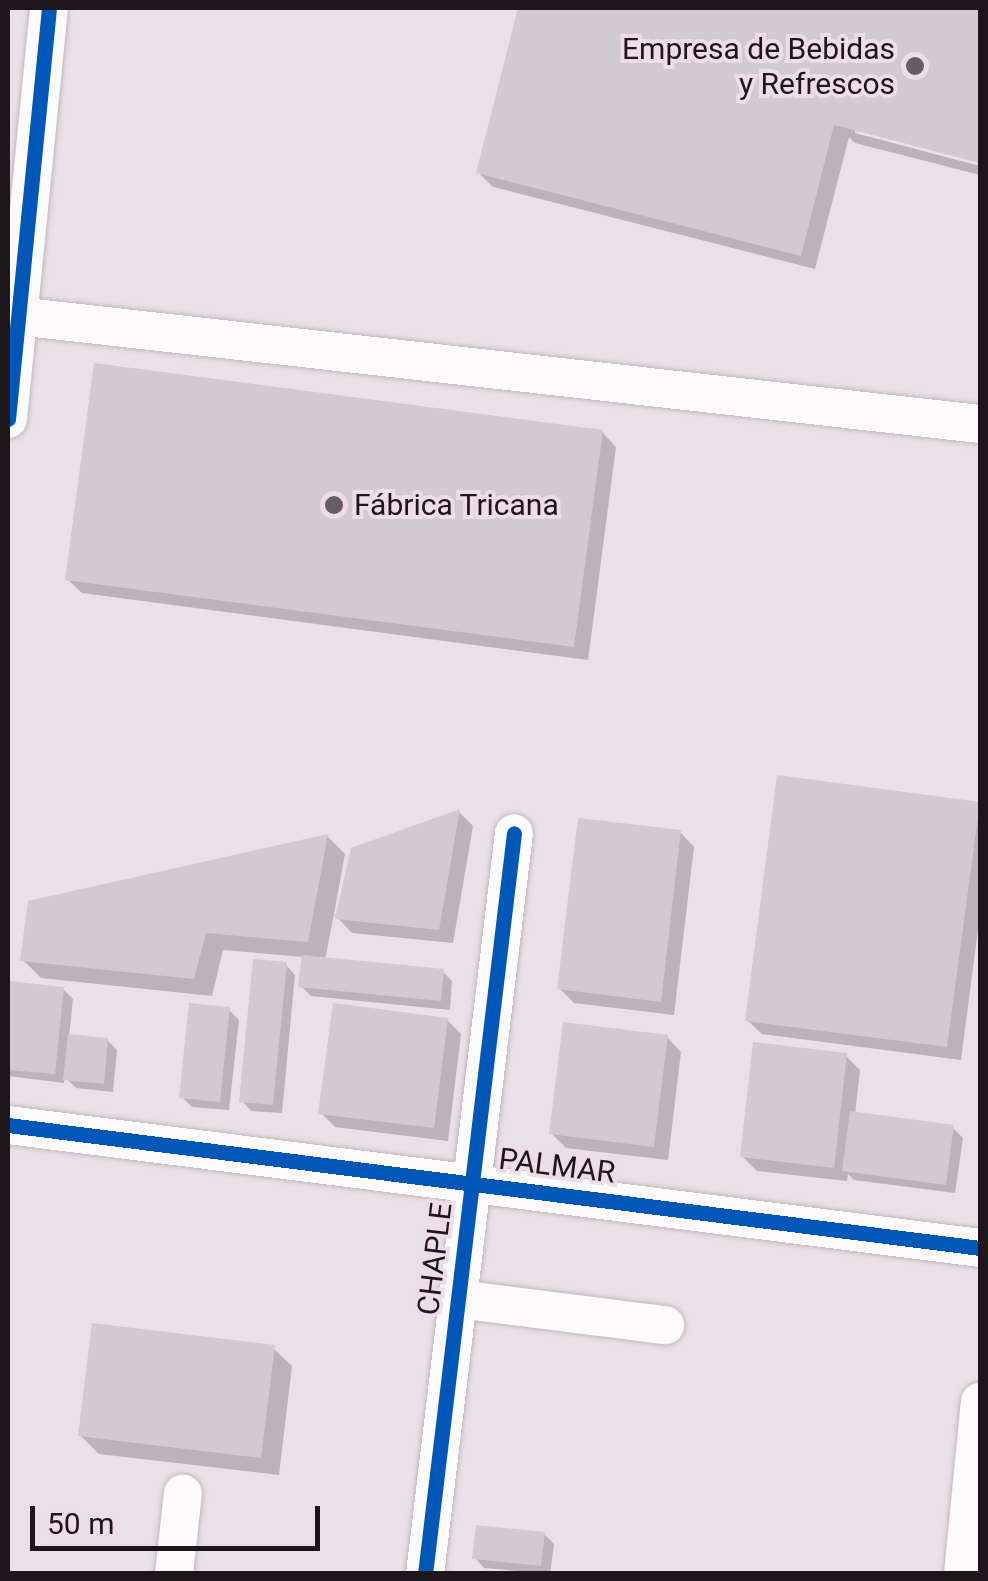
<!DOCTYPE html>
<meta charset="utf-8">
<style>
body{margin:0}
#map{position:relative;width:988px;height:1581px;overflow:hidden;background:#eae0e7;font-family:Roboto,sans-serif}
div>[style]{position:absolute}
.shadow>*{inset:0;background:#0003}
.building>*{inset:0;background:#d1cad0}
.roads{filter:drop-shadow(0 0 2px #c0b8bd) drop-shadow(0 0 2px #c0b8bd)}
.minor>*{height:38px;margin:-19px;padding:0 19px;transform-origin:19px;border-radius:19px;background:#fcfafb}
.cycleway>*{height:15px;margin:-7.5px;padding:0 7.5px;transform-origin:7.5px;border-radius:7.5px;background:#0057b8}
.dots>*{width:28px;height:28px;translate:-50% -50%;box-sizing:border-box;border:5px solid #eedce8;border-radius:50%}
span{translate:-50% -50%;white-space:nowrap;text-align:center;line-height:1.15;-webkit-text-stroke:8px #eedce8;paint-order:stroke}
.poi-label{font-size:30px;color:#1d171b}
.right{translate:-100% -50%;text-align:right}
.left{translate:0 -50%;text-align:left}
.street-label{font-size:30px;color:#1d171b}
.frame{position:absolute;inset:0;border:10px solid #1d171b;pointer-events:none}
.scale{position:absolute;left:30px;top:1506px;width:290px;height:45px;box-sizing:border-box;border:5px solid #1d171b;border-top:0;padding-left:12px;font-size:30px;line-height:35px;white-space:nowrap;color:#1d171b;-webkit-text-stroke:8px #eedce8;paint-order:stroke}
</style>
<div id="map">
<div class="shadow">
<div style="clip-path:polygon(521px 8px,980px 8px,980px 161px,855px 128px,855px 133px,980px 166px,980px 175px,855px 143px,849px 137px,815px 269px,493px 187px,478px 172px)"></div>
<div style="clip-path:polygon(602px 432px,616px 447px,588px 660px,82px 593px,67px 579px)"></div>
<div style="clip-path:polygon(979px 804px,980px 914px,961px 1060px,762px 1034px,747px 1020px)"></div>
<div style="clip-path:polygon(459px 812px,473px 826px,453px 943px,352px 933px,334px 914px,325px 960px,443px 972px,452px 981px,450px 1010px,311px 996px,301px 986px,304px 957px,223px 950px,212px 996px,41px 978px,23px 960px,327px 836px,345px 854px,334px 914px,338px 915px)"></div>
<div style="clip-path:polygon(680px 832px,694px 847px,674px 1015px,574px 1003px,559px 988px)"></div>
<div style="clip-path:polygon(286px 965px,295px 975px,282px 1113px,251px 1111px,242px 1101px)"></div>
<div style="clip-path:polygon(8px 984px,63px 989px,73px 999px,69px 1037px,107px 1040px,117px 1050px,113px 1092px,76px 1088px,65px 1077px,64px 1083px,8px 1076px)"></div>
<div style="clip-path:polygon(229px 1010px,239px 1020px,229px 1110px,192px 1107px,182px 1097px)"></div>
<div style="clip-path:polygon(447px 1020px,461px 1034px,448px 1141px,335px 1127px,321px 1113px)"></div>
<div style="clip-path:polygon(667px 1037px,681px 1052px,668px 1160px,566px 1148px,552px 1134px)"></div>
<div style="clip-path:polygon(846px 1056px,860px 1070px,855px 1115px,953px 1128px,963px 1138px,955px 1193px,854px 1180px,848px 1174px,847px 1181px,757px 1171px,742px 1156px)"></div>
<div style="clip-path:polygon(273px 1348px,292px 1366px,279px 1475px,99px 1454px,80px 1435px)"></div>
<div style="clip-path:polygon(544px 1534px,554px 1544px,550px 1574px,484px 1568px,475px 1558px)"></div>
</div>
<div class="building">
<div style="clip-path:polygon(518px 8px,980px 8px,980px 163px,834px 125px,801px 256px,476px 173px)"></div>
<div style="clip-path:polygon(94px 363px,603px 430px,574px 647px,65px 580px)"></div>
<div style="clip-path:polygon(777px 775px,980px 802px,947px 1047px,745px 1021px)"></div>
<div style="clip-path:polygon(460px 809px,439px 930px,335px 919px,351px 848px)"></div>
<div style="clip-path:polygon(578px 818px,681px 830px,661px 1002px,557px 989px)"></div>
<div style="clip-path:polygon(328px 834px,308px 942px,206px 933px,194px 979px,20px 961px,28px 901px)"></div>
<div style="clip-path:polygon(302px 955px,444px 969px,441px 1001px,298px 987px)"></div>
<div style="clip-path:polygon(253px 959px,287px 962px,273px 1105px,239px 1102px)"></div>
<div style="clip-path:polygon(8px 981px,64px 987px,55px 1074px,8px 1070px)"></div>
<div style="clip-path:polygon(189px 1003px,230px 1007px,220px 1102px,179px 1098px)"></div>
<div style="clip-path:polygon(333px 1003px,448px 1018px,434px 1128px,318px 1114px)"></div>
<div style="clip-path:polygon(563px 1022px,668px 1035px,654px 1147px,549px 1134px)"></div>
<div style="clip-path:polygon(68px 1034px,108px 1038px,104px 1084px,63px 1080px)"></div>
<div style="clip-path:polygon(753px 1042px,847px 1053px,834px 1168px,740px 1157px)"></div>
<div style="clip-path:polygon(850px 1111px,954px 1125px,946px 1185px,842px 1171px)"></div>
<div style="clip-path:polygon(92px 1323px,275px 1345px,261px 1458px,78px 1436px)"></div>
<div style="clip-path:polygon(476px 1525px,545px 1532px,541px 1566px,472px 1559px)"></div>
</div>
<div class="roads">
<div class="minor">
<div style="left:8px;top:315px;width:978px;rotate:6.4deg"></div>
<div style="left:8px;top:419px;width:413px;rotate:-84.3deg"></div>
<div style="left:8px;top:1125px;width:980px;rotate:7.21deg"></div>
<div style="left:458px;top:1299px;width:209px;rotate:7.2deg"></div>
<div style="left:174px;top:1574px;width:81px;rotate:-83.7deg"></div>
<div style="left:425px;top:1574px;width:746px;rotate:-83.15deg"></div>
<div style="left:963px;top:1574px;width:173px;rotate:-84.4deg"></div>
</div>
</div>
<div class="cycleway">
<div style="left:8px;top:419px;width:413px;rotate:-84.3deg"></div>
<div style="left:8px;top:1125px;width:980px;rotate:7.21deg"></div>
<div style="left:425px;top:1574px;width:746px;rotate:-83.15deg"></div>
</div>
<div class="dots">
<div style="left:915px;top:66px;background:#655d62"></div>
<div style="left:334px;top:505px;background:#655d62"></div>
</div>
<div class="poi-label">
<span class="right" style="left:895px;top:66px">Empresa de Bebidas<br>y Refrescos</span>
<span class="left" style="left:354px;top:505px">Fábrica Tricana</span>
</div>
<div class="street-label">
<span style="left:557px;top:1166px;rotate:7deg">PALMAR</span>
<span style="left:435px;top:1259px;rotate:-83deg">CHAPLE</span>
</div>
<div class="frame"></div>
<div class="scale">50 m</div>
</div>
